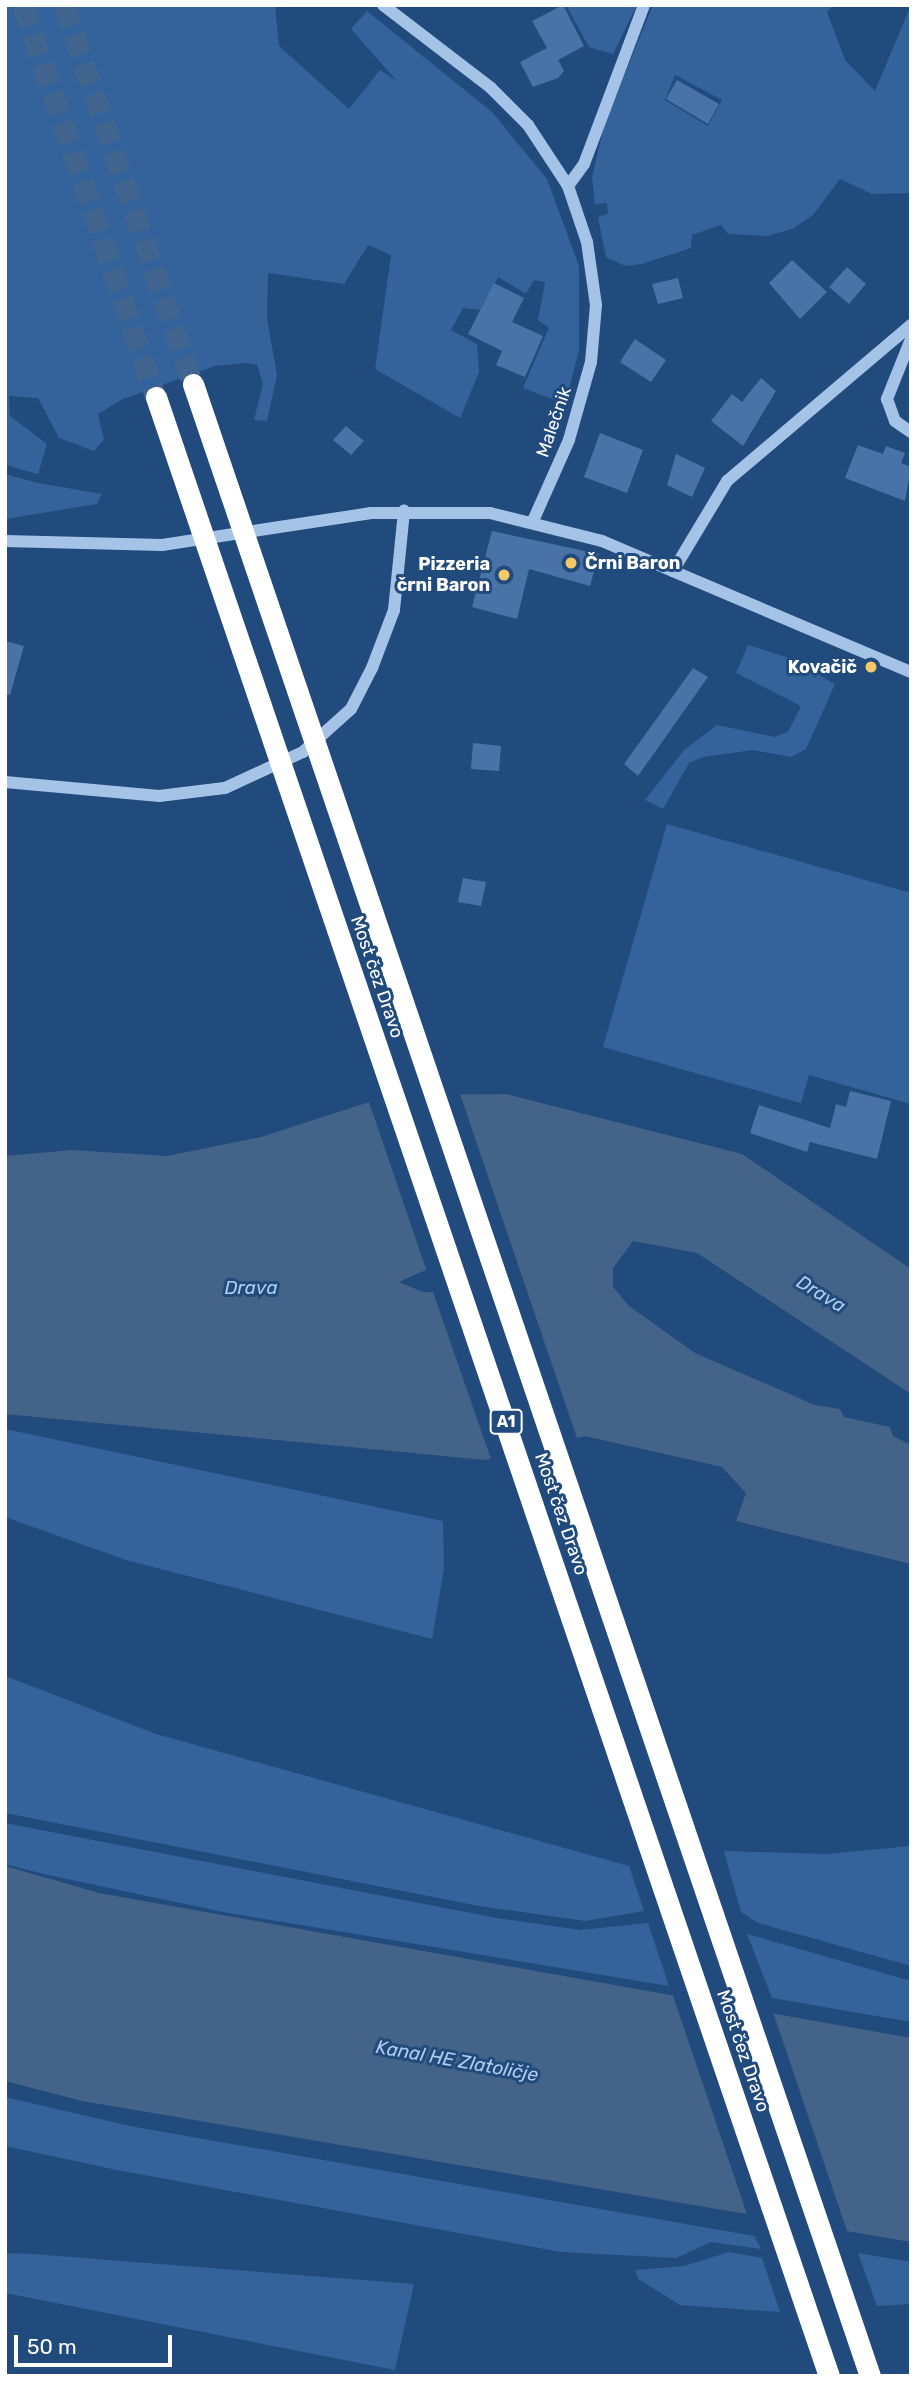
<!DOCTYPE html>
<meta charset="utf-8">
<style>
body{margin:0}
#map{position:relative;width:916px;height:2381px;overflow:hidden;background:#214a7d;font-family:Rubik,sans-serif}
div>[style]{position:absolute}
.green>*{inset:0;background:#34639b}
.water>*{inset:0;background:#446388}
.pier>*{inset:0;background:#214a7d}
.building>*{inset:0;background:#4973a7}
.highway-tunnel>*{height:21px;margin-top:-10.5px;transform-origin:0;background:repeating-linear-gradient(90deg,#426590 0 21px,transparent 0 31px)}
.minor>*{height:12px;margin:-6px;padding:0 6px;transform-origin:6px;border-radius:6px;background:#a4c3e7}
.highway>*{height:21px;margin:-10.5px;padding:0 10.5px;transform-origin:10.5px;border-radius:10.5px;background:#fff}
.dots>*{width:19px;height:19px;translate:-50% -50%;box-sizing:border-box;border:4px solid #214a7d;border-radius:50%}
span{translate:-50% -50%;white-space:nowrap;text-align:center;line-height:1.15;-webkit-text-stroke:6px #214a7d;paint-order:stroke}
.shield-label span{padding:2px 5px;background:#214a7d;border:2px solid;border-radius:5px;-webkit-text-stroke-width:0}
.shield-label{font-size:16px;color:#fff;font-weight:700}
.street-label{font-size:18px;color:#fff}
.poi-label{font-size:18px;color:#fff;font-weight:700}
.left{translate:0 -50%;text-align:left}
.right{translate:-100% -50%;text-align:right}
.water-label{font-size:19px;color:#b0cdee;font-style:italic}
.frame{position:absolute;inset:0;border:7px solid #fff;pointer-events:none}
.scale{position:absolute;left:14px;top:2335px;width:158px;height:32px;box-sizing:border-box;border:4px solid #fff;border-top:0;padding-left:9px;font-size:21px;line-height:24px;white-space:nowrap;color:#fff;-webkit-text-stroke:5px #214a7d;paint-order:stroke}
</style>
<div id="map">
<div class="green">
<div style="clip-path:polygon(5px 5px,275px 5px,279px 46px,349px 109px,380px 70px,397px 81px,351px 29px,367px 11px,492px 112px,547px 179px,579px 266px,579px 350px,565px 404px,523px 388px,549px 328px,538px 320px,545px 282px,534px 280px,526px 294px,498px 277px,480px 310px,463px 308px,451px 330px,477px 344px,479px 372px,460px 418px,375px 369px,391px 255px,368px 245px,344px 284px,268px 273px,267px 318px,277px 375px,267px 421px,254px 420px,263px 384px,257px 365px,247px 363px,215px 366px,123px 399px,98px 414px,104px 440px,94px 451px,59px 438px,38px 398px,9px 396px,10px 416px,47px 444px,38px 474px,5px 465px)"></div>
<div style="clip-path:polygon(566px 5px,637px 5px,613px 54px,589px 47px)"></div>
<div style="clip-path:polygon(evenodd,653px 5px,834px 5px,827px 12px,845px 60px,875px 91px,911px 5px,911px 193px,872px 194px,840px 179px,813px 215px,792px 229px,767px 236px,728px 234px,721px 225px,692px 235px,691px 248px,642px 264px,625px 266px,606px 257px,598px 217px,608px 214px,607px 203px,595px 204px,592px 177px,605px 122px,653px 5px,675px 75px,722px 100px,708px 126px,665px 100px,675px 75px)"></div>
<div style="clip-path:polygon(5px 474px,38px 483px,102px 494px,97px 504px,5px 519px)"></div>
<div style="clip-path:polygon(748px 645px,789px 658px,835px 684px,806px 749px,791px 757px,753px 750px,703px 757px,689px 763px,663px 809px,645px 800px,684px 750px,717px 725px,775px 737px,788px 732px,801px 706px,736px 673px)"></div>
<div style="clip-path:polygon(667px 824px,911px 893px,911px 1104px,809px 1075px,801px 1103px,603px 1047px)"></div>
<div style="clip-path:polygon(5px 1429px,443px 1521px,444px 1569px,432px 1639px,126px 1560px,5px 1517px)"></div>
<div style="clip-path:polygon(5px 1676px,156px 1734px,629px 1866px,644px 1911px,585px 1921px,479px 1906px,5px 1813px)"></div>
<div style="clip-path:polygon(5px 1823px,497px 1918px,580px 1930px,648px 1923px,669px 1986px,223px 1912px,48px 1875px,5px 1864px)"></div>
<div style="clip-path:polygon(911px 1846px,911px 1966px,758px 1923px,741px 1912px,724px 1851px,827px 1854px)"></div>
<div style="clip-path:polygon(747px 1934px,911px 1981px,911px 2022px,772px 1998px)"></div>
<div style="clip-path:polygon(5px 2097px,130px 2126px,754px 2236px,761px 2249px,711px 2242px,676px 2258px,561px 2252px,117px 2170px,5px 2146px)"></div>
<div style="clip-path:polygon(729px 2252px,762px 2258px,780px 2312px,680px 2305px,638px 2279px,635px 2270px,684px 2266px)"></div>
<div style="clip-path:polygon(5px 2253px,32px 2254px,414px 2284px,395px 2370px,5px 2293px)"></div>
<div style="clip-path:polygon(858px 2253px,911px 2262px,911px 2304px,877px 2306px)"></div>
</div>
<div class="water">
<div style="clip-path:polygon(evenodd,506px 1094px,742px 1154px,911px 1269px,911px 1394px,697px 1253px,633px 1241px,613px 1268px,613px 1287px,629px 1306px,695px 1353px,815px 1405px,840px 1409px,844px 1417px,890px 1427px,893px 1436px,911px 1445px,911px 1564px,736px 1521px,746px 1493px,722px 1467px,585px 1436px,485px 1460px,5px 1414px,5px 1156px,72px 1150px,167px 1156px,261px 1137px,391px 1095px,506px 1094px,441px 1263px,494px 1263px,513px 1277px,501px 1293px,423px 1292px,399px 1282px,441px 1263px)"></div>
<div style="clip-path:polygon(5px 1866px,99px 1893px,911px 2038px,911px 2242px,82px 2101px,5px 2081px)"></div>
</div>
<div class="pier">
<div style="clip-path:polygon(391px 1091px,459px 1091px,578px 1441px,492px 1462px,432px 1289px,499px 1290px,508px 1278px,493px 1266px,427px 1272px,368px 1099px)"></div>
<div style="clip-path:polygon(671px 1990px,772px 2009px,848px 2234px,748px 2217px)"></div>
</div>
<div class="building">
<div style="clip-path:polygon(563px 5px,584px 46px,558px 60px,564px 71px,558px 78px,533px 87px,520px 62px,547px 48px,532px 21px)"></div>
<div style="clip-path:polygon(677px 80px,719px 104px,708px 124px,666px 99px)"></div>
<div style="clip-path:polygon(792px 260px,827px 292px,800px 319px,769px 283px)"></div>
<div style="clip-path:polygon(847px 267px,866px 284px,849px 304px,829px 287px)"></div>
<div style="clip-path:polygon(678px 278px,683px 298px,658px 304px,652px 284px)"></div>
<div style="clip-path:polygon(494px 283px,524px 298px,512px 322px,543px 336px,525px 377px,496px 365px,502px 351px,468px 334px)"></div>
<div style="clip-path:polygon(635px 339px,666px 360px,651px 382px,620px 362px)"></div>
<div style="clip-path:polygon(761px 378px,776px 391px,743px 446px,711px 421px,732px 394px,742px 402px)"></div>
<div style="clip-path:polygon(346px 426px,364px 441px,351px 455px,333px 440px)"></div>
<div style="clip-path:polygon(600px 433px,643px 450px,627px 493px,584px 477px)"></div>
<div style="clip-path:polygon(858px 445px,883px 454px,886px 446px,905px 453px,901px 463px,911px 467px,905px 501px,845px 478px)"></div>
<div style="clip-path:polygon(676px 454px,705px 468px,692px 497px,667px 485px)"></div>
<div style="clip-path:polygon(492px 531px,599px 554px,590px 586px,529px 569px,517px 619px,472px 607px)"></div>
<div style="clip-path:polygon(5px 641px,24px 646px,10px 695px,5px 695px)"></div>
<div style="clip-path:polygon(693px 668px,708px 677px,638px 776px,624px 764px)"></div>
<div style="clip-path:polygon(473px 743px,501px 746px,499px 771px,471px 769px)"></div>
<div style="clip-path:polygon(463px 878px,486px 882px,481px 906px,458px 902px)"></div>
<div style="clip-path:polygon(850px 1091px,891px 1101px,877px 1159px,810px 1142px,807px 1152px,750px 1133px,759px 1105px,830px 1128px,836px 1104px,846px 1107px)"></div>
</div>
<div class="highway-tunnel">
<div style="left:23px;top:5px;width:414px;rotate:71.3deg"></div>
<div style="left:64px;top:5px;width:400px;rotate:71.2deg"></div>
</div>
<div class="minor">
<div style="left:383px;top:5px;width:136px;rotate:37.5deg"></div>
<div style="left:491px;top:88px;width:52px;rotate:45deg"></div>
<div style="left:528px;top:125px;width:73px;rotate:56.7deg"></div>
<div style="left:568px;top:186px;width:59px;rotate:71.3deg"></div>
<div style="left:587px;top:242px;width:64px;rotate:81.9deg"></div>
<div style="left:596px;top:305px;width:57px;rotate:95deg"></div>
<div style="left:591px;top:362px;width:81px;rotate:105.8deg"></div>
<div style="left:569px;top:440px;width:89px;rotate:114deg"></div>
<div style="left:568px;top:186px;width:27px;rotate:-54deg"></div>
<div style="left:584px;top:164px;width:170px;rotate:-69.3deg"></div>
<div style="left:911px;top:339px;width:65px;rotate:111.8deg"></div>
<div style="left:887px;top:399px;width:23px;rotate:70deg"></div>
<div style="left:895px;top:421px;width:19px;rotate:35deg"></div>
<div style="left:5px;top:541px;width:157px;rotate:1.5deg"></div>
<div style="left:162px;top:545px;width:210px;rotate:-8.7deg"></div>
<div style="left:370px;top:513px;width:120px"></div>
<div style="left:490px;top:513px;width:115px;rotate:14deg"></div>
<div style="left:602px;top:541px;width:336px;rotate:23deg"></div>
<div style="left:673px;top:571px;width:105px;rotate:-59deg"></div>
<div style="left:727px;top:481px;width:241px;rotate:-40.3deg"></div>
<div style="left:5px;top:782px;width:155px;rotate:5.2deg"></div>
<div style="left:159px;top:796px;width:66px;rotate:-6.9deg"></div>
<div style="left:225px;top:788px;width:86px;rotate:-24.8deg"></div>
<div style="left:303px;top:752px;width:64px;rotate:-41.9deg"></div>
<div style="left:351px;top:709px;width:46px;rotate:-62.9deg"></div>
<div style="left:372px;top:668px;width:62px;rotate:-69.2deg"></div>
<div style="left:394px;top:610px;width:100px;rotate:-84.2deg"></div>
</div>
<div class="highway">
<div style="left:193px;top:384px;width:2104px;rotate:71.23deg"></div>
<div style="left:156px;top:397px;width:2090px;rotate:71.22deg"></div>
</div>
<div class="dots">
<div style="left:571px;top:563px;background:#f3ca66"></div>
<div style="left:504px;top:575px;background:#f3ca66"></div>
<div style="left:871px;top:667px;background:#f3ca66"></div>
</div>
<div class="shield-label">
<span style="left:506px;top:1422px">A1</span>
</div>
<div class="street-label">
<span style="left:554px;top:422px;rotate:-71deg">Malečnik</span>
<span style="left:377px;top:977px;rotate:71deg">Most čez Dravo</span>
<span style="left:561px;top:1514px;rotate:71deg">Most čez Dravo</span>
<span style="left:743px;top:2051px;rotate:71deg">Most čez Dravo</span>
</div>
<div class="poi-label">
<span class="left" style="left:585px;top:563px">Črni Baron</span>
<span class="right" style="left:490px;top:575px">Pizzeria<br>črni Baron</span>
<span class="right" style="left:857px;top:667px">Kovačič</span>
</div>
<div class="water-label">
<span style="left:251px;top:1288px">Drava</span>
<span style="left:821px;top:1294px;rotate:31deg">Drava</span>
<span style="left:457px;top:2061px;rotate:10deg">Kanal HE Zlatoličje</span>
</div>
<div class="frame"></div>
<div class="scale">50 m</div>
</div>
